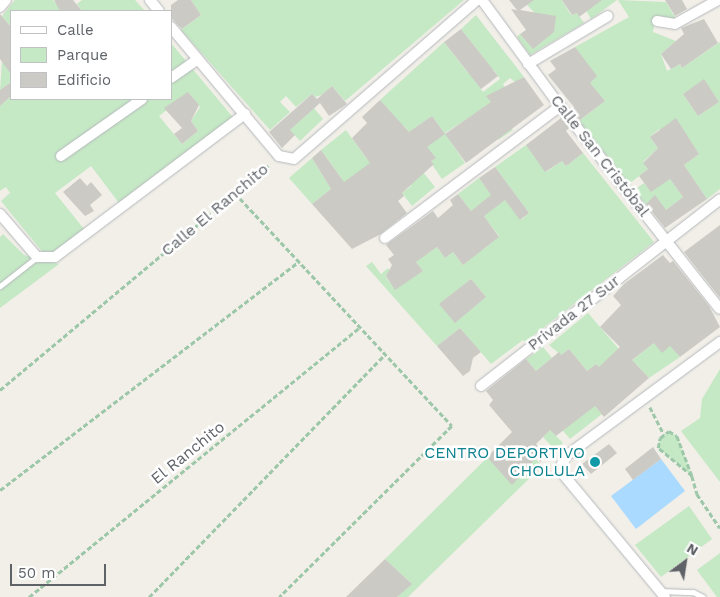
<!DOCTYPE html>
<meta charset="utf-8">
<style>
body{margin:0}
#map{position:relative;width:720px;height:597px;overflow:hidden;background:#f1efe8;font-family:"Work Sans",sans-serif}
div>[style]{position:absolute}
.green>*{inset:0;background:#c5e8c5}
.water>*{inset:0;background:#aadaff}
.building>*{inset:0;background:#cccac5}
.path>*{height:2.5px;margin-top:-1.25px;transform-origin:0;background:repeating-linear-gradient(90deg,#9cc7a9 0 5px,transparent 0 7.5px)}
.roads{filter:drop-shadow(0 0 1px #b5b8bc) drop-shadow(0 0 1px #b5b8bc)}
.lane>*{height:5px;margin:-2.5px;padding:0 2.5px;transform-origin:2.5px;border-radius:2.5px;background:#fff}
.street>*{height:10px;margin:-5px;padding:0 5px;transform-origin:5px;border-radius:5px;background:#fff}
.dots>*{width:14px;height:14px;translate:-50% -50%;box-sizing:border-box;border:2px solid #fff;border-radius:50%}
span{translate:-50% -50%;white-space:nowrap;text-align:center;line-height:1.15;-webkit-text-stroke:5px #fff;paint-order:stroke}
.street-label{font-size:16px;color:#5f6368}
.culture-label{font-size:16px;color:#0d838f}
.right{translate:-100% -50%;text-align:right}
.legend{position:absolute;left:10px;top:10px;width:162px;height:90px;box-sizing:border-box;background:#fff;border:1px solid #bfc1c3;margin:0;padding:6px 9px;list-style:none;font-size:15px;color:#5f6368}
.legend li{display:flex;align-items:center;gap:10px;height:25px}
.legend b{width:25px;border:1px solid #bfc1c3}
.north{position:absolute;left:660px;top:537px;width:50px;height:50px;-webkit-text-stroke:4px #fff;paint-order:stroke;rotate:31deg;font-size:14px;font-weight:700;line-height:20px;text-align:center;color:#5f6368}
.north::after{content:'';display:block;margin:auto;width:18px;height:22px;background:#5f6368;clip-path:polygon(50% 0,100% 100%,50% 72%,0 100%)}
.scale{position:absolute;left:10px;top:564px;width:96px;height:22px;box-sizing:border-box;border:2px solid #5f6368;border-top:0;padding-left:6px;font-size:15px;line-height:18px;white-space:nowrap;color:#5f6368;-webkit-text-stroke:4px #fff;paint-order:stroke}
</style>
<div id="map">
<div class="green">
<div style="clip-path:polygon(15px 0,53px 0,62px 11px,11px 11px,11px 27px,2px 16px)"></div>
<div style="clip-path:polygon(82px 0,135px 0,145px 11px,82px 11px,77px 4px)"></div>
<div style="clip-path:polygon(191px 0,464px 0,345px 101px,332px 86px,322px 95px,315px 97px,312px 94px,296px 107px,286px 96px,280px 102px,290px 112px,270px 130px,181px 30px,201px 15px)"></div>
<div style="clip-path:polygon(533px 0,562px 0,571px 15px,577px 13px,584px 23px,530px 55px,517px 37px,520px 34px,533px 48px,534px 12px,527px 5px)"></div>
<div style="clip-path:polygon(580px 0,617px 0,591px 19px)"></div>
<div style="clip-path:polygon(evenodd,618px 0,666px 2px,676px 19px,656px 16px,653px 32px,676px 41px,661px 54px,667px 71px,680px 64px,682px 68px,720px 42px,720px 189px,707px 199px,684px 165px,699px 154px,676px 119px,667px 125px,671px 130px,671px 147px,659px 129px,650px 137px,658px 148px,643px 162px,648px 169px,629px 184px,579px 121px,605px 101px,592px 87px,570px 102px,563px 93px,584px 87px,593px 80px,575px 47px,629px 17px,618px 0,704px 80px,719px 102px,698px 116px,683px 94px,704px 80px)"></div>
<div style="clip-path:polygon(evenodd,476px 15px,524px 77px,515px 82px,510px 78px,503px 84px,506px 89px,494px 106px,513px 130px,498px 140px,478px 112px,445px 133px,465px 163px,442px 179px,433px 166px,431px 161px,435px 158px,406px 151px,435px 187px,412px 206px,402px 193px,411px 186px,390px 160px,351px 205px,342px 179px,321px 150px,346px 130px,367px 159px,409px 132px,404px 126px,382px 143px,391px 113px,380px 100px,444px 42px,468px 73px,486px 61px,461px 29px,476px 15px,494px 70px,500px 79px,483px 92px,476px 82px,494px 70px,476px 15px,432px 116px,445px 134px,414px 129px,432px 116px)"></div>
<div style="clip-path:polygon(evenodd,171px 43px,236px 121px,119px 203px,91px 166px,55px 193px,84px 229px,53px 255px,44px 254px,1px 201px,10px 193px,6px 187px,0 191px,0 106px,11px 96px,11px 99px,171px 99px,171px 43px,189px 93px,200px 107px,191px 121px,198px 131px,182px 144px,159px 116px,189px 93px)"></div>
<div style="clip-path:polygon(2px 61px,8px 69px,11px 67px,11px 82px,0 90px)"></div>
<div style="clip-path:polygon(314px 108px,323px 119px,300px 141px,290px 130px)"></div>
<div style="clip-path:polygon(evenodd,526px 145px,546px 172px,562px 161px,566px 166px,583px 153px,654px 242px,525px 342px,523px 340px,491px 364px,460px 328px,437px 346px,366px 266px,372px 262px,381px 274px,388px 268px,390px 272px,386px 277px,395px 289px,423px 271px,416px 262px,424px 250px,427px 254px,437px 247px,445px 258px,453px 252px,463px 265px,469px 260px,453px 239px,468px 227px,484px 249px,499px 236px,477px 207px,471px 211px,458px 194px,479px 178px,498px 204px,505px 200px,521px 220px,529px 213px,495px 167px,526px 145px,471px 279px,486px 297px,455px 322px,440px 304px,471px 279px)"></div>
<div style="clip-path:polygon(312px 158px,331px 189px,312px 204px,289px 178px)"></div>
<div style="clip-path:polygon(670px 179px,683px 197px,666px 210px,649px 201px,646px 205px,634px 190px,644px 183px,650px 190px)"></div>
<div style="clip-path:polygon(3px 234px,24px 255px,59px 264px,0 308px,0 237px)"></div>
<div style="clip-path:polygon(588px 313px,630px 362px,654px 343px,650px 323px,680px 357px,649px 378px,636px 364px,624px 375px,610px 379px,596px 364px,587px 371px,569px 349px,561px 355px,549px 345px)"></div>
<div style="clip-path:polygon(543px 347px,552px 358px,536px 371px,526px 359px)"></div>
<div style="clip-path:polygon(720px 369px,720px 482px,681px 431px,700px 418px,702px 399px)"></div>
<div style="clip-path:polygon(593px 404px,602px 414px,570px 439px,542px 406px,565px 429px)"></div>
<div style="clip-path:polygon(550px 430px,563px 443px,555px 450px,543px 437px)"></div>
<div style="clip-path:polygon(669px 431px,677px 436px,692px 476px,658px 448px,660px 438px)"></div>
<div style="clip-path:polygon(513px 432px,542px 466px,408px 597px,397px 597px,411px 583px,385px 559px)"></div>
<div style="clip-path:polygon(689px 506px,712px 539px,661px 577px,635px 545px)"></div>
<div style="clip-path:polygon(720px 553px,720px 597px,717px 597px,697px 570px)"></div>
</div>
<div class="water">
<div style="clip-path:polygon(661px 459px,685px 491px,636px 529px,611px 496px)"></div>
</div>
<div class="building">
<div style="clip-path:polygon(54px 0,73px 0,82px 11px,60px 11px)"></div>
<div style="clip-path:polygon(178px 0,191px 0,201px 15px,182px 29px,171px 18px,171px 5px)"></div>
<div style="clip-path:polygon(509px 0,534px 0,520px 10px,556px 16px,554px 32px,533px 49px,520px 34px,526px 30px,511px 9px,517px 10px)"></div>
<div style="clip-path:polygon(562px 0,602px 0,579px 17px,577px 13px,572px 15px)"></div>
<div style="clip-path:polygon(665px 0,682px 0,687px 9px,675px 16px)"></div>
<div style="clip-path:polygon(0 14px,11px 27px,11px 74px,0 59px)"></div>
<div style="clip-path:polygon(704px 19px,718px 43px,682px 68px,680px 64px,671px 69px,661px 54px,684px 34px,681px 28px)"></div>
<div style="clip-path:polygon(461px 29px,498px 76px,481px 89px,444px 42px)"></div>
<div style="clip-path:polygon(575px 47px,597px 76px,590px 83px,605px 101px,580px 120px,571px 109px,574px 107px,548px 75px,556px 69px,550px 61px)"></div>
<div style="clip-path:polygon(524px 77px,544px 105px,466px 163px,445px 134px,491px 102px,486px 96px)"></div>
<div style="clip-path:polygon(704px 79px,719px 102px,698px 116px,683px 94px)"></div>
<div style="clip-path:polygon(11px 82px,11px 96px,0 106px,0 90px)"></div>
<div style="clip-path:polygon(332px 86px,347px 104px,329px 116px,320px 103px,290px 130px,295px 135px,282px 148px,269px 132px,312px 94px,317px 99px)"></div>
<div style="clip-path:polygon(188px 92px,199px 105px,191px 121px,198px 131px,182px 144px,174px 134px,182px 128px,164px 108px)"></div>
<div style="clip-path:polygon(380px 100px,409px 132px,432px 116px,445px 134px,427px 147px,436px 158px,431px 161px,434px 164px,402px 193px,404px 196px,398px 201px,407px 213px,379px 235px,352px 249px,312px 204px,331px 189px,312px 158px,321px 150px,344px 182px,370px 163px,352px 138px,367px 123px,362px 117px)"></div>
<div style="clip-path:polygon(561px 118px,569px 128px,566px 131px,583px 153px,566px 166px,562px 161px,545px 172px,526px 145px)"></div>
<div style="clip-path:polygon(676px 118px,699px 154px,684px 165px,707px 199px,665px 228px,646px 204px,655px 195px,666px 210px,683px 197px,670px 179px,651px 192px,639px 176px,648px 169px,643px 163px,658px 148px,650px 137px)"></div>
<div style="clip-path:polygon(495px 167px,529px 213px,520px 220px,505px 200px,484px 216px,499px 237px,463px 265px,453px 252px,445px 258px,437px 247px,416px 262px,423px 271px,395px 290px,386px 276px,392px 265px,388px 259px,394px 255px,386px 245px,433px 211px,438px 218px,453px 205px,450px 200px,458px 194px,471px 211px,491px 195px,479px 178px)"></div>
<div style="clip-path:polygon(80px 178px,87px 186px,91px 182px,102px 195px,90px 205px,94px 211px,85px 216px,63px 192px)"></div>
<div style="clip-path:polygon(720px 225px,720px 298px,684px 252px)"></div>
<div style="clip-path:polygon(663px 255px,670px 263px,673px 261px,709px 306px,720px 327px,680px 357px,670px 346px,662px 353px,654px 343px,632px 360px,649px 378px,604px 417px,595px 406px,556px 436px,550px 430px,536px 444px,548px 456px,540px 462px,536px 458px,512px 485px,487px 457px,512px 432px,489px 405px,493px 400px,486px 391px,526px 359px,536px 371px,559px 352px,561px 355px,569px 349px,587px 371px,596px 364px,599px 367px,620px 347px,600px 327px,621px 305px,613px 296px,624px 284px)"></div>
<div style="clip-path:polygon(471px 279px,486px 297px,455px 323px,439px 304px)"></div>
<div style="clip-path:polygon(460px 328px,481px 352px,473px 358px,470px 371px,463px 376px,437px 346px)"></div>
<div style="clip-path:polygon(609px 444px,617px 453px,591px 474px,582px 464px)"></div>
<div style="clip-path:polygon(653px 447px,661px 459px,633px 480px,625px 469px)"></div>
<div style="clip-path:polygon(385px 559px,412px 584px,397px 597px,346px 597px)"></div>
</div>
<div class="path">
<div style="left:235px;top:193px;width:318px;rotate:47deg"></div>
<div style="left:452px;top:426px;width:243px;rotate:135.2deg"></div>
<div style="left:0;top:390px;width:352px;rotate:-39.9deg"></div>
<div style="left:650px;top:407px;width:31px;rotate:63deg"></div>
<div style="left:692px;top:476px;width:44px;rotate:-140.5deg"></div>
<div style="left:658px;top:448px;width:10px;rotate:-79deg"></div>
<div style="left:660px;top:438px;width:11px;rotate:-38deg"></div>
<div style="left:669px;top:431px;width:9px;rotate:32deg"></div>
<div style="left:677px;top:436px;width:43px;rotate:69.4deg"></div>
<div style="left:692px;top:476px;width:19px;rotate:74deg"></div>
<div style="left:697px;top:494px;width:41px;rotate:55.9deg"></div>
<div style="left:0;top:490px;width:377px;rotate:-37.4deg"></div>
<div style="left:29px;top:597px;width:427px;rotate:-39.2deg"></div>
<div style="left:149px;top:597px;width:339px;rotate:-45.8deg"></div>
</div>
<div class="roads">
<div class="lane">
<div style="left:0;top:286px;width:47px;rotate:-38.1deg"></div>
<div style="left:660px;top:591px;width:33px;rotate:2deg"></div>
<div style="left:693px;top:592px;width:11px;rotate:27deg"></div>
</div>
<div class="street">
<div style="left:150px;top:0;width:14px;rotate:51deg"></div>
<div style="left:482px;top:0;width:132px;rotate:53.7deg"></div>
<div style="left:560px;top:106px;width:258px;rotate:51.8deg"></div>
<div style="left:0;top:7px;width:9px;rotate:-49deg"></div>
<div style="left:657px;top:21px;width:18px;rotate:9deg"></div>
<div style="left:675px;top:24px;width:49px;rotate:-29.2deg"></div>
<div style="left:171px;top:27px;width:168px;rotate:50.1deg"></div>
<div style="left:279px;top:156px;width:15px;rotate:11deg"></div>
<div style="left:294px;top:159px;width:242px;rotate:-41deg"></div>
<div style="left:528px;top:64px;width:93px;rotate:-31deg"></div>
<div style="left:171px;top:78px;width:32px;rotate:-35deg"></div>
<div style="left:61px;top:156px;width:99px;rotate:-35.1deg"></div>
<div style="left:0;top:214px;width:57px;rotate:49.3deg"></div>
<div style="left:37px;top:257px;width:18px"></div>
<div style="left:55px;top:257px;width:238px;rotate:-37deg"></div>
<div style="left:385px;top:238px;width:219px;rotate:-37deg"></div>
<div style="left:481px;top:386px;width:303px;rotate:-38deg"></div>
<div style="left:665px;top:597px;width:161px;rotate:-129.7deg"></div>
<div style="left:562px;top:473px;width:9px;rotate:-90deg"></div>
<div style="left:562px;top:464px;width:9px;rotate:-63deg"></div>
<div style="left:566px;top:456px;width:192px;rotate:-36.5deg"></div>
</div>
</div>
<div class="dots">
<div style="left:595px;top:462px;background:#0f9aa8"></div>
</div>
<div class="street-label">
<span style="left:600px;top:156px;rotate:52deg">Calle San Cristóbal</span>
<span style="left:215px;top:210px;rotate:-40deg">Calle El Ranchito</span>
<span style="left:574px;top:313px;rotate:-38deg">Privada 27 Sur</span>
<span style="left:188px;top:453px;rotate:-39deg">El Ranchito</span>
</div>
<div class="culture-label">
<span class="right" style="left:585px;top:462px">CENTRO DEPORTIVO<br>CHOLULA</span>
</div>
<ul class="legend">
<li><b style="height:6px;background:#fff"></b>Calle</li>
<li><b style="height:14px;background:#c5e8c5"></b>Parque</li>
<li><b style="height:14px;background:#cccac5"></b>Edificio</li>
</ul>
<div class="north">N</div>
<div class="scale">50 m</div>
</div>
